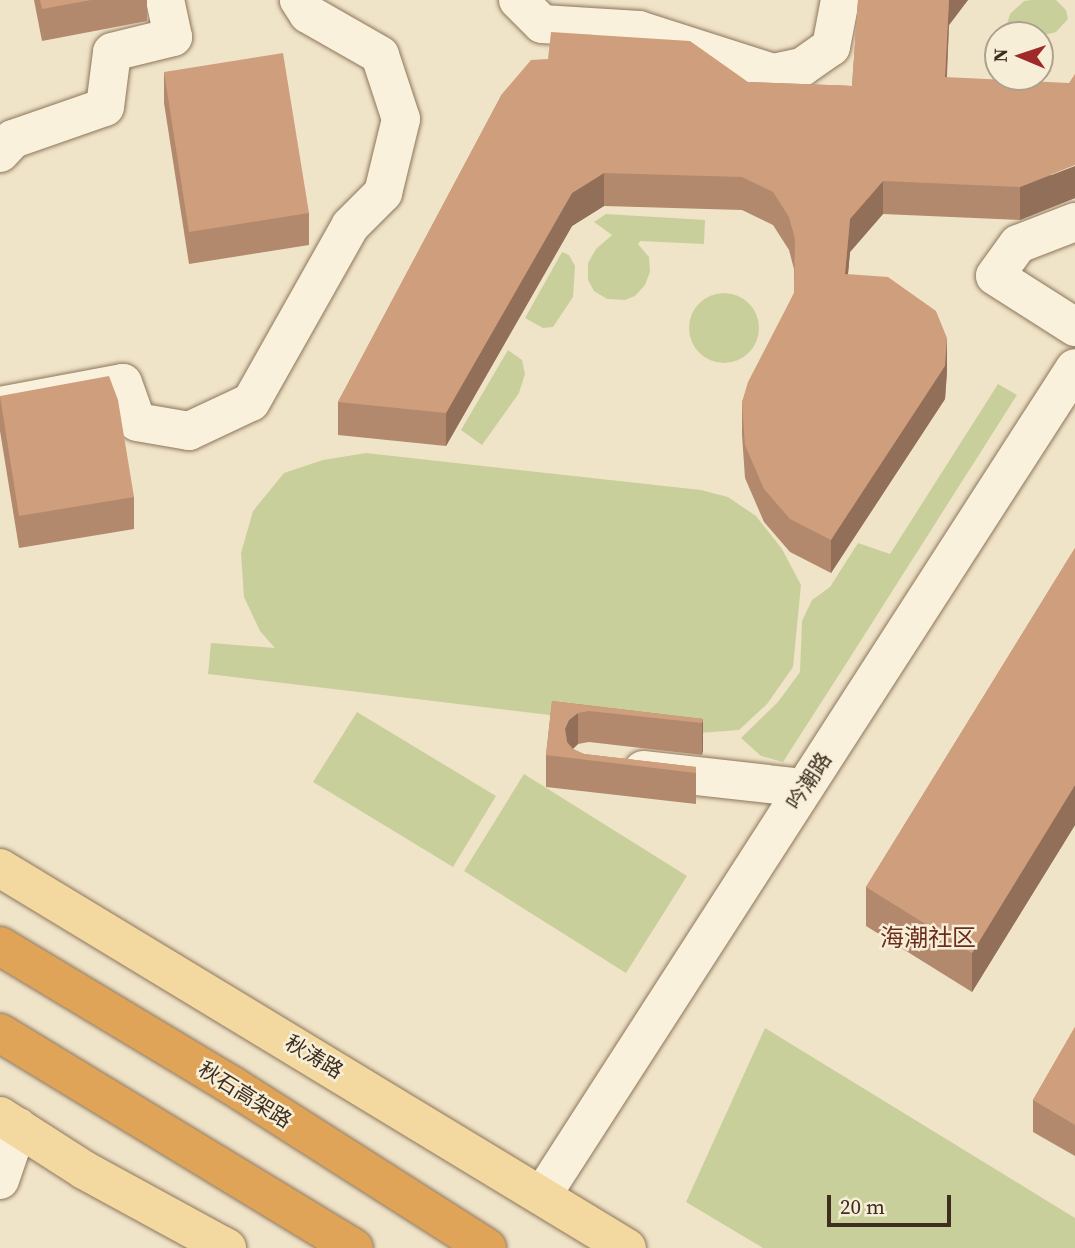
<!DOCTYPE html>
<meta charset="utf-8">
<style>
body{margin:0}
#map{position:relative;width:1075px;height:1248px;overflow:hidden;background:#f0e4c8;font-family:"Source Serif 4","Noto Sans SC",serif}
div>[style]{position:absolute}
.green>*{inset:0;background:#c9cf9b}
.round{border-radius:50%}
.roads{filter:drop-shadow(0 0 2px #8d765c) drop-shadow(0 0 2px #8d765c)}
.minor>*{height:38px;margin:-19px;padding:0 19px;transform-origin:19px;border-radius:19px;background:#faf1dc}
.major>*{height:38px;margin:-19px;padding:0 19px;transform-origin:19px;border-radius:19px;background:#f3d9a0}
.highway>*{height:38px;margin:-19px;padding:0 19px;transform-origin:19px;border-radius:19px;background:#e0a458}
.wall>*{inset:0;background:#b2896c}
.shaded-wall>*{inset:0;background:#916f58}
.building>*{inset:0;background:#cf9f7d}
span{translate:-50% -50%;white-space:nowrap;text-align:center;line-height:1.15;-webkit-text-stroke:5px #f7eed8;paint-order:stroke}
.street-label{font-size:21px;color:#3d2e20}
.quarter-label{font-size:24px;color:#6b2e1e}
.north{position:absolute;left:984px;top:21px;width:70px;height:70px;box-sizing:border-box;background:#f7eed8;border:2px solid #ada18e;border-radius:50%;rotate:272deg;font-size:19px;font-weight:700;line-height:28px;text-align:center;color:#3d2e20}
.north::after{content:'';display:block;margin:auto;width:24px;height:32px;background:#9e2a2b;clip-path:polygon(50% 0,100% 100%,50% 72%,0 100%)}
.scale{position:absolute;left:827px;top:1195px;width:124px;height:32px;box-sizing:border-box;border:4px solid #3d2e20;border-top:0;padding-left:9px;font-size:21px;line-height:24px;white-space:nowrap;color:#3d2e20;-webkit-text-stroke:5px #f7eed8;paint-order:stroke}
</style>
<div id="map">
<div class="green">
<div style="clip-path:polygon(1032px 0,1056px 0,1066px 10px,1068px 19px,1056px 32px,1041px 36px,1012px 32px,1007px 24px,1010px 14px,1024px 1px)"></div>
<div style="clip-path:polygon(606px 214px,705px 220px,704px 244px,640px 241px,638px 244px,649px 257px,650px 272px,645px 285px,635px 296px,625px 300px,607px 299px,594px 291px,588px 280px,588px 263px,596px 249px,612px 235px,594px 222px)"></div>
<div style="clip-path:polygon(562px 252px,569px 255px,575px 266px,573px 297px,553px 327px,543px 328px,525px 318px)"></div>
<div class="round" style="left:689px;top:293px;width:70px;height:70px"></div>
<div style="clip-path:polygon(508px 350px,522px 360px,525px 374px,519px 393px,482px 445px,461px 430px)"></div>
<div style="clip-path:polygon(998px 384px,1017px 395px,844px 667px,783px 762px,761px 756px,741px 738px,778px 702px,800px 672px,802px 621px,812px 600px,830px 587px,858px 543px,890px 554px)"></div>
<div style="clip-path:polygon(366px 453px,701px 490px,728px 497px,756px 516px,782px 549px,801px 585px,793px 667px,767px 704px,739px 730px,699px 733px,208px 674px,211px 643px,275px 648px,260px 631px,244px 597px,241px 553px,253px 511px,284px 473px,323px 460px)"></div>
<div style="clip-path:polygon(357px 712px,496px 796px,453px 867px,313px 782px)"></div>
<div style="clip-path:polygon(524px 774px,687px 876px,626px 973px,464px 871px)"></div>
<div style="clip-path:polygon(765px 1028px,1075px 1218px,1075px 1248px,763px 1248px,686px 1202px)"></div>
</div>
<div class="roads">
<div class="minor">
<div style="left:518px;top:0;width:34px;rotate:45deg"></div>
<div style="left:542px;top:24px;width:97px;rotate:3.5deg"></div>
<div style="left:639px;top:30px;width:141px;rotate:17.8deg"></div>
<div style="left:773px;top:73px;width:30px;rotate:-12deg"></div>
<div style="left:802px;top:67px;width:35px;rotate:-35deg"></div>
<div style="left:831px;top:47px;width:48px;rotate:-79.2deg"></div>
<div style="left:0;top:153px;width:19px;rotate:-47deg"></div>
<div style="left:13px;top:139px;width:97px;rotate:-19.2deg"></div>
<div style="left:105px;top:107px;width:55px;rotate:-82.7deg"></div>
<div style="left:112px;top:52px;width:63px;rotate:-13.8deg"></div>
<div style="left:173px;top:37px;width:38px;rotate:-102deg"></div>
<div style="left:1075px;top:222px;width:61px;rotate:158.9deg"></div>
<div style="left:1018px;top:244px;width:39px;rotate:126deg"></div>
<div style="left:995px;top:276px;width:95px;rotate:32.5deg"></div>
<div style="left:0;top:406px;width:125px;rotate:-10.6deg"></div>
<div style="left:123px;top:383px;width:41px;rotate:70.3deg"></div>
<div style="left:137px;top:422px;width:53px;rotate:9.8deg"></div>
<div style="left:189px;top:431px;width:68px;rotate:-25.1deg"></div>
<div style="left:251px;top:402px;width:202px;rotate:-60.6deg"></div>
<div style="left:350px;top:226px;width:47px;rotate:-45deg"></div>
<div style="left:383px;top:193px;width:76px;rotate:-76.3deg"></div>
<div style="left:401px;top:119px;width:67px;rotate:-108.2deg"></div>
<div style="left:380px;top:55px;width:83px;rotate:-150.3deg"></div>
<div style="left:308px;top:14px;width:17px;rotate:-123deg"></div>
<div style="left:643px;top:770px;width:162px;rotate:6.4deg"></div>
<div style="left:0;top:1180px;width:56px;rotate:-71.2deg"></div>
<div style="left:543px;top:1194px;width:982px;rotate:-57.22deg"></div>
</div>
<div class="major">
<div style="left:0;top:868px;width:733px;rotate:31.22deg"></div>
<div style="left:0;top:1116px;width:100px;rotate:32.7deg"></div>
<div style="left:84px;top:1170px;width:163px;rotate:28.6deg"></div>
</div>
<div class="highway">
<div style="left:0;top:946px;width:272px;rotate:31deg"></div>
<div style="left:233px;top:1086px;width:301px;rotate:32.5deg"></div>
<div style="left:0;top:1033px;width:414px;rotate:31.3deg"></div>
</div>
</div>
<div class="wall">
<div style="clip-path:polygon(34px 0,147px 0,147px 21px,42px 41px)"></div>
<div style="clip-path:polygon(858px 0,968px 0,949px 25px,947px 77px,1075px 198px,1020px 220px,883px 214px,850px 252px,848px 274px,947px 371px,945px 399px,831px 573px,790px 552px,764px 522px,745px 478px,742px 435px,742px 402px,794px 293px,794px 269px,789px 250px,773px 225px,742px 210px,604px 206px,572px 226px,446px 446px,338px 435px,338px 402px,502px 94px,748px 82px,852px 86px)"></div>
<div style="clip-path:polygon(164px 72px,309px 213px,309px 245px,189px 264px,164px 103px)"></div>
<div style="clip-path:polygon(0 396px,134px 497px,134px 529px,19px 548px,0 431px)"></div>
<div style="clip-path:polygon(1075px 548px,1075px 825px,972px 992px,866px 926px,866px 887px)"></div>
<div style="clip-path:polygon(552px 701px,703px 719px,702px 755px,589px 742px,578px 744px,573px 749px,584px 754px,696px 767px,696px 804px,546px 787px,546px 755px)"></div>
<div style="clip-path:polygon(1075px 1027px,1075px 1156px,1033px 1132px,1033px 1100px)"></div>
</div>
<div class="shaded-wall">
<div style="clip-path:polygon(949px 0,968px 0,949px 25px,945px 110px,945px 77px)"></div>
<div style="clip-path:polygon(1075px 166px,1075px 198px,1020px 220px,1020px 187px)"></div>
<div style="clip-path:polygon(604px 173px,604px 206px,572px 226px,446px 446px,446px 413px,572px 193px)"></div>
<div style="clip-path:polygon(883px 181px,883px 214px,850px 252px,845px 307px,845px 274px,850px 219px)"></div>
<div style="clip-path:polygon(947px 338px,947px 371px,945px 399px,831px 573px,831px 540px)"></div>
<div style="clip-path:polygon(578px 713px,578px 744px,569px 752px,565px 729px,569px 720px)"></div>
<div style="clip-path:polygon(703px 719px,703px 751px,702px 755px,702px 723px)"></div>
<div style="clip-path:polygon(1075px 785px,1075px 825px,972px 992px,972px 953px)"></div>
</div>
<div class="building">
<div style="clip-path:polygon(40px 0,91px 0,42px 9px)"></div>
<div style="clip-path:polygon(858px 0,949px 0,945px 77px,1069px 83px,1075px 74px,1075px 165px,1020px 187px,883px 181px,850px 219px,845px 274px,888px 277px,936px 311px,947px 338px,945px 366px,831px 540px,790px 519px,764px 489px,745px 445px,742px 402px,748px 382px,794px 293px,795px 239px,789px 217px,773px 192px,742px 177px,604px 173px,572px 193px,446px 413px,338px 402px,502px 94px,531px 60px,548px 59px,551px 32px,690px 41px,748px 82px,852px 86px)"></div>
<div style="clip-path:polygon(283px 53px,309px 213px,189px 232px,164px 72px)"></div>
<div style="clip-path:polygon(109px 376px,118px 400px,134px 497px,19px 516px,0 396px)"></div>
<div style="clip-path:polygon(1075px 548px,1075px 785px,972px 953px,866px 887px)"></div>
<div style="clip-path:polygon(552px 701px,703px 719px,702px 723px,589px 711px,578px 713px,569px 720px,565px 729px,567px 742px,574px 750px,584px 754px,696px 767px,696px 773px,546px 755px)"></div>
<div style="clip-path:polygon(1075px 1027px,1075px 1125px,1033px 1100px)"></div>
</div>
<div class="street-label">
<span style="left:809px;top:781px;rotate:-57deg">吟潮路</span>
<span style="left:314px;top:1057px;rotate:31deg">秋涛路</span>
<span style="left:245px;top:1095px;rotate:32deg">秋石高架路</span>
</div>
<div class="quarter-label">
<span style="left:928px;top:938px">海潮社区</span>
</div>
<div class="north">N</div>
<div class="scale">20 m</div>
</div>
